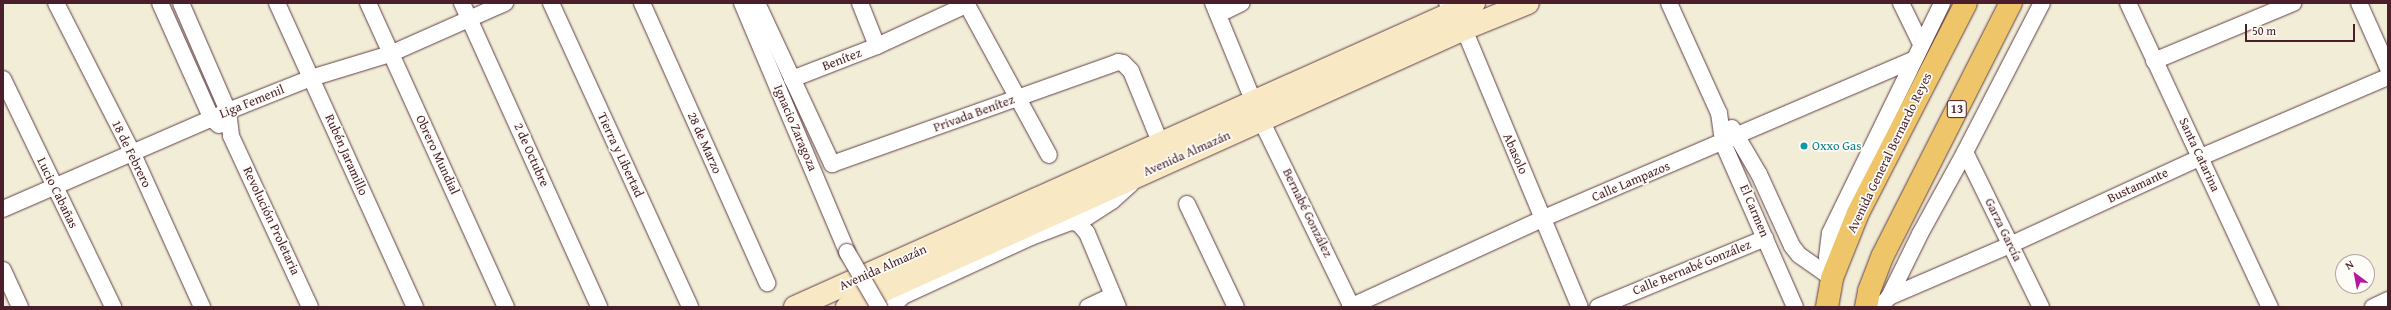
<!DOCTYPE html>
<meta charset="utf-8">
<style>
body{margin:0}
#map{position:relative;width:2391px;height:310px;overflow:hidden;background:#f1edd7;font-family:"Gentium Book Plus",serif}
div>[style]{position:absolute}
.roads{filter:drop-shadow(0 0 1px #633e45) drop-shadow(0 0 1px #633e45)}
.street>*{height:16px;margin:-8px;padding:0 8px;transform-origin:8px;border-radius:8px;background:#fff}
.secondary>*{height:22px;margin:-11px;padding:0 11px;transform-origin:11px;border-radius:11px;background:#f8e8c3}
.primary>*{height:22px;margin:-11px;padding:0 11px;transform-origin:11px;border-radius:11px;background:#eec569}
.bridges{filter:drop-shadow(0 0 1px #633e45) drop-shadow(0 0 1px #633e45)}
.street-bridge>*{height:16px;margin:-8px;padding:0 8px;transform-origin:8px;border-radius:8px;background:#fff}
.dots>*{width:11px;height:11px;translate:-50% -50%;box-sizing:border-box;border:2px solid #fdfcf7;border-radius:50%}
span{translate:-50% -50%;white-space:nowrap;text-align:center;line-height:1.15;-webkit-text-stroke:3.5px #fdfcf7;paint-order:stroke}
.shield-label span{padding:1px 3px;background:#fdfcf7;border:1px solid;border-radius:3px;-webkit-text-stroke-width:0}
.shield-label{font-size:12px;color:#4a1f2b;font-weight:700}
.street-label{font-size:13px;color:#4a1f2b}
.culture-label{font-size:13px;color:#0d838f}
.left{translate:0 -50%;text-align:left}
.frame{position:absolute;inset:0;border:4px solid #4a1f2b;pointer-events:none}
.north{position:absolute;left:2335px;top:254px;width:40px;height:40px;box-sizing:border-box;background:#fdfcf7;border:1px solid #b5a4a5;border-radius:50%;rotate:328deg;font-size:11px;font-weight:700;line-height:16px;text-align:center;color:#4a1f2b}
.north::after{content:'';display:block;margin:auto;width:14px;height:18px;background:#b5179e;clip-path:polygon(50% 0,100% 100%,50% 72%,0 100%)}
.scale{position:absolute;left:2245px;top:24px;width:110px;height:18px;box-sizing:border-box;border:2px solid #4a1f2b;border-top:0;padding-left:5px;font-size:12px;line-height:14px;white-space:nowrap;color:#4a1f2b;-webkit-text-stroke:3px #fdfcf7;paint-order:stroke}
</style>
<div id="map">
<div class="roads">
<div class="street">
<div style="left:56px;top:3px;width:169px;rotate:63deg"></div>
<div style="left:133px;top:154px;width:168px;rotate:65.7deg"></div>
<div style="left:160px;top:3px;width:127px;rotate:65.9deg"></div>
<div style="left:212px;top:119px;width:9px;rotate:41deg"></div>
<div style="left:181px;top:3px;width:118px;rotate:66.5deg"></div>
<div style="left:228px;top:111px;width:25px;rotate:83deg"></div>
<div style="left:231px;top:136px;width:188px;rotate:65.2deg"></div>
<div style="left:277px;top:3px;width:334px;rotate:65.6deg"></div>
<div style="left:368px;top:3px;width:334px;rotate:65.6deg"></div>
<div style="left:462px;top:3px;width:333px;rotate:65.7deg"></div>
<div style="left:551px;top:3px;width:334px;rotate:65.4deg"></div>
<div style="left:642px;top:3px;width:307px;rotate:65.9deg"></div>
<div style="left:742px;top:3px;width:270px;rotate:67.1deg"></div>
<div style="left:757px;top:3px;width:178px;rotate:65deg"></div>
<div style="left:832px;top:164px;width:304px;rotate:-19.6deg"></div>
<div style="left:1118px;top:62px;width:5px;rotate:11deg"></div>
<div style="left:1123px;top:63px;width:11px;rotate:45deg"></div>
<div style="left:1131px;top:71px;width:77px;rotate:67.8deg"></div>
<div style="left:860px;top:3px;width:46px;rotate:68.4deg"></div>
<div style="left:966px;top:3px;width:173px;rotate:61.4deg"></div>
<div style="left:1213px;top:3px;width:105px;rotate:67.6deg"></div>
<div style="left:1447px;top:3px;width:31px;rotate:57deg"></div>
<div style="left:1464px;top:29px;width:301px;rotate:67.4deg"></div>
<div style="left:1669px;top:3px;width:121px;rotate:65.6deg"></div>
<div style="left:1719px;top:113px;width:30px;rotate:82deg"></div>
<div style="left:1723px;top:143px;width:179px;rotate:66.3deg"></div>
<div style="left:1901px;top:3px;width:46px;rotate:64deg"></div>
<div style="left:2128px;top:3px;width:336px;rotate:65deg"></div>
<div style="left:2359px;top:3px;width:71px;rotate:66deg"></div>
<div style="left:1219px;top:14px;width:25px;rotate:-26deg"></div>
<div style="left:2154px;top:61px;width:151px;rotate:-22.6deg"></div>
<div style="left:3px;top:79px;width:253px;rotate:64.2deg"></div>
<div style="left:792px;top:79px;width:91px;rotate:-21.2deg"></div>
<div style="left:877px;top:46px;width:98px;rotate:-24.7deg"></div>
<div style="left:1261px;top:120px;width:208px;rotate:64.1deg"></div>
<div style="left:1732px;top:128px;width:53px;rotate:59.6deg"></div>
<div style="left:1759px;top:174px;width:79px;rotate:65.4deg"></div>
<div style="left:1792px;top:246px;width:11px;rotate:52deg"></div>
<div style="left:1799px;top:255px;width:40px;rotate:34.9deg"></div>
<div style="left:1965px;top:152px;width:173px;rotate:63.9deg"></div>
<div style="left:1187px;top:204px;width:114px;rotate:64.6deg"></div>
<div style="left:3px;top:209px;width:245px;rotate:-23.5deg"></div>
<div style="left:228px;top:111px;width:89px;rotate:-21.7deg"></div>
<div style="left:311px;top:78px;width:83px;rotate:-16.9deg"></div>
<div style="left:390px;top:54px;width:126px;rotate:-23.9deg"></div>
<div style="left:1078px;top:223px;width:40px;rotate:-32.9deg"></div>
<div style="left:1112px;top:201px;width:25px;rotate:-42deg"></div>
<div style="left:3px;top:270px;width:41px;rotate:65.3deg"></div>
<div style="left:1834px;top:274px;width:18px;rotate:-112deg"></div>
<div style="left:1827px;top:257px;width:24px;rotate:-83deg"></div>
<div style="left:1830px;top:233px;width:256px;rotate:-64deg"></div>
<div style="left:1889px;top:297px;width:132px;rotate:-23.3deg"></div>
<div style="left:2010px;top:245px;width:210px;rotate:-24.7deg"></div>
<div style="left:2201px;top:157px;width:203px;rotate:-23.2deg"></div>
<div style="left:892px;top:307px;width:16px;rotate:-45deg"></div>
<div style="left:903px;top:296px;width:141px;rotate:-24.7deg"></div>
<div style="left:1031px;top:237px;width:43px;rotate:-20.6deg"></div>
<div style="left:1071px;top:222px;width:7px;rotate:8deg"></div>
<div style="left:1078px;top:223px;width:13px;rotate:48deg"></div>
<div style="left:1087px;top:233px;width:80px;rotate:67.3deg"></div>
<div style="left:1088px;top:307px;width:26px;rotate:-25deg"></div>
<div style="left:1350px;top:307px;width:213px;rotate:-24.6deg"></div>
<div style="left:1544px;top:218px;width:401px;rotate:-23.2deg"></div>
<div style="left:1598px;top:307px;width:181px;rotate:-22.4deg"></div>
<div style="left:1880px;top:307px;width:13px;rotate:-48deg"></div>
<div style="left:1889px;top:297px;width:70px;rotate:-63.8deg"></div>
<div style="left:1920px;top:234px;width:94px;rotate:-61.2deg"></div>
<div style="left:1965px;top:152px;width:168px;rotate:-62.7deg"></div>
<div style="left:2373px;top:307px;width:17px;rotate:-25deg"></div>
</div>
<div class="secondary">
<div style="left:795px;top:307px;width:744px;rotate:-24.12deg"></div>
<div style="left:847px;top:307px;width:677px;rotate:-24.25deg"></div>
<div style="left:1464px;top:29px;width:69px;rotate:-22.1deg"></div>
</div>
<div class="primary">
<div style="left:1827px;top:307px;width:29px;rotate:-80deg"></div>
<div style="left:1832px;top:278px;width:70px;rotate:-68.2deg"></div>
<div style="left:1858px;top:213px;width:236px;rotate:-62.8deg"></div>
<div style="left:1866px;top:307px;width:16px;rotate:-79deg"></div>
<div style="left:1869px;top:291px;width:36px;rotate:-69deg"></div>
<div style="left:1882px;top:257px;width:285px;rotate:-63.1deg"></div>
</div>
</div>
<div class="bridges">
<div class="street-bridge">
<div style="left:847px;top:252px;width:64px;rotate:59.8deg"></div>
</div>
</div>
<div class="dots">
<div style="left:1804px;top:146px;background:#0f9aa8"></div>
</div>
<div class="shield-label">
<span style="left:1957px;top:109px">13</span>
</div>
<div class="street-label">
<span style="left:842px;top:60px;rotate:-21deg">Benítez</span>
<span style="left:252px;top:102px;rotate:-22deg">Liga Femenil</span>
<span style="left:974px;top:114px;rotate:-20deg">Privada Benítez</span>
<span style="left:795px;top:128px;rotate:67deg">Ignacio Zaragoza</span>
<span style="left:704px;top:143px;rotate:66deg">28 de Marzo</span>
<span style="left:1890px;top:153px;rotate:-64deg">Avenida General Bernardo Reyes</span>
<span style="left:131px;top:154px;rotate:64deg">18 de Febrero</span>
<span style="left:1187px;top:154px;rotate:-24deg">Avenida Almazán</span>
<span style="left:1515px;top:154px;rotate:66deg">Abasolo</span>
<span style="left:346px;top:155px;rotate:66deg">Rubén Jaramillo</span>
<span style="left:437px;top:155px;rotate:65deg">Obrero Mundial</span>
<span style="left:531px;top:155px;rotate:66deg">2 de Octubre</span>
<span style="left:620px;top:155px;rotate:65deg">Tierra y Libertad</span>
<span style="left:2199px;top:155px;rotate:65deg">Santa Catarina</span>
<span style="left:1631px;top:182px;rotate:-23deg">Calle Lampazos</span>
<span style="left:2138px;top:186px;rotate:-25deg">Bustamante</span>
<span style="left:57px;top:193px;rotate:64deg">Lucio Cabañas</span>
<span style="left:1754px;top:211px;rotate:67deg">El Carmen</span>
<span style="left:1307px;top:213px;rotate:64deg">Bernabé González</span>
<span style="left:271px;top:221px;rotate:65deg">Revolución Proletaria</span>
<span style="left:2003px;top:230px;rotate:64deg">Garza García</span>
<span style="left:883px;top:268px;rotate:-24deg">Avenida Almazán</span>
<span style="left:1692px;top:268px;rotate:-22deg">Calle Bernabé González</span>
</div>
<div class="culture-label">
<span class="left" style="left:1812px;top:146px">Oxxo Gas</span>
</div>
<div class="frame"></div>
<div class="north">N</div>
<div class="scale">50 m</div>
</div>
